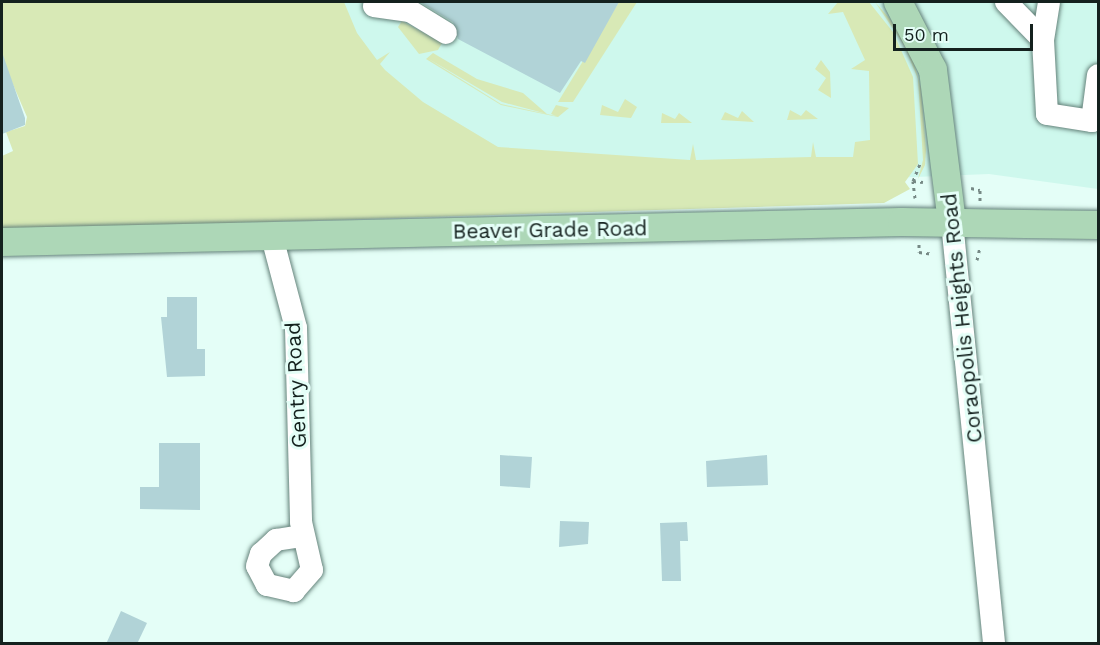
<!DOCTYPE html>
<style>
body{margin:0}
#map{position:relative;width:1100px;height:645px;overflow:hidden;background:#e4fef7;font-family:"Work Sans",sans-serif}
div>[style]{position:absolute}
.built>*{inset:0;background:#cef8ed}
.green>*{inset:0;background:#d8e9b6}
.building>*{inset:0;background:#b1d3d7}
.path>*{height:3px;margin-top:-1.5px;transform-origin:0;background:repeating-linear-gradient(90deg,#768985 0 3px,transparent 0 7.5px)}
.roads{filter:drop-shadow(0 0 2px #65837b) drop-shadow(0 0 2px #65837b)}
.minor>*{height:22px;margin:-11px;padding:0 11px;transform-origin:11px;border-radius:11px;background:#fff}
.major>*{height:28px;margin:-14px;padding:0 14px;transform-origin:14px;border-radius:14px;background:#add7b7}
span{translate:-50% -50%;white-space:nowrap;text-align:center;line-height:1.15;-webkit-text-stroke:6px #e4fef7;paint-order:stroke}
.street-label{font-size:21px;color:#14211e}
.frame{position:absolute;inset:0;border:3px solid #14211e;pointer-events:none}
.scale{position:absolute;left:893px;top:24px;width:140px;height:27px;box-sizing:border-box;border:3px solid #14211e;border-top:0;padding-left:8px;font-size:18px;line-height:21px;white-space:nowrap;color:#14211e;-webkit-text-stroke:4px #e4fef7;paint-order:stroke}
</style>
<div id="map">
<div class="built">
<div style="clip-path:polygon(329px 2px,1098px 2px,1098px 189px,989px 174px,476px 195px)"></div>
</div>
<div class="green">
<div style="clip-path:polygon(2px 2px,344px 2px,357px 33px,377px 60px,390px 52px,380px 64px,385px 70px,423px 102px,498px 147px,690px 160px,693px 144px,696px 160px,811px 157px,813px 142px,816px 157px,853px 157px,855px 142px,870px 140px,869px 71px,851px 69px,865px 60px,843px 12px,828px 14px,838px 2px,869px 2px,893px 32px,913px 77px,918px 164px,905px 182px,910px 189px,884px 203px,2px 230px,2px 156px,13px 151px,6px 132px,25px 126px,27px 117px,2px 59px)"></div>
<div style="clip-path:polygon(619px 2px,637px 2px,573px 102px,558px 102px)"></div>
<div style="clip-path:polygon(875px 2px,891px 20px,913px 60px,921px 88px,926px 150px,925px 165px,918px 179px,923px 160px,918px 79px,904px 45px)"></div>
<div style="clip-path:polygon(402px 21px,442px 43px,438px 50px,419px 54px,398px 27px)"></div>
<div style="clip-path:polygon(433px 53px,477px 79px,523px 93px,547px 114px,502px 102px,427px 58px,501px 104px,556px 116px,551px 114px,556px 105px,569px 108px,558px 117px,501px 105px,426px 59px)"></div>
<div style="clip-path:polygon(821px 60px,830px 72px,831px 98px,818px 90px,826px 78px,815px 69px)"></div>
<div style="clip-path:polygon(625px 99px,637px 107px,631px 118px,600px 115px,602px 105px,618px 112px)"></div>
<div style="clip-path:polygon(790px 110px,801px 116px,806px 110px,818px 119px,787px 120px)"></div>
<div style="clip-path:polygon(742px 111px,754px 122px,721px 120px,725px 112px,738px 118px)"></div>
<div style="clip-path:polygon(662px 113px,675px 119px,679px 113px,692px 123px,661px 123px)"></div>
</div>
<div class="building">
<div style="clip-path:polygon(420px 2px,619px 2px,585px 63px,581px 61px,560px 93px,458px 39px,453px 22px)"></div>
<div style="clip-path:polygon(2px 52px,25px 118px,25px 125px,2px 134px)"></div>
<div style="clip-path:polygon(167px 297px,197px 297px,197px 349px,205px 349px,205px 376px,167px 377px,161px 317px,167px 317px)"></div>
<div style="clip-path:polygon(159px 443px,200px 443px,200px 510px,140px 509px,140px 487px,159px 487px)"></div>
<div style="clip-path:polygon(500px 455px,532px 457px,530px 488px,500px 486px)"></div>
<div style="clip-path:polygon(767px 455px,768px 485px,707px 487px,706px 461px)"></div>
<div style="clip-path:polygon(560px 521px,589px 522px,588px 544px,559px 547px)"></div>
<div style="clip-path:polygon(687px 522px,688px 541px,680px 541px,681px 581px,662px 581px,660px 523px)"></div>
<div style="clip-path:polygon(121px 611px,147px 623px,137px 644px,106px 644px)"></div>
</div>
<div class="path">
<div style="left:913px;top:181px;width:10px;rotate:6deg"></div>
<div style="left:971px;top:188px;width:9px;rotate:13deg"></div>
<div style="left:980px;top:190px;width:11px;rotate:90deg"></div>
<div style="left:915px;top:198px;width:17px;rotate:-97deg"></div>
<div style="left:913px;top:181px;width:18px;rotate:-68deg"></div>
<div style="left:919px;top:244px;width:8px;rotate:90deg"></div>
<div style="left:919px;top:252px;width:15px;rotate:8deg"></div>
<div style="left:977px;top:260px;width:13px;rotate:-77deg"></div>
</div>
<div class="roads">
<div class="minor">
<div style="left:1006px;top:2px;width:53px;rotate:45.8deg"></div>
<div style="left:1043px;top:40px;width:74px;rotate:86.9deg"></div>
<div style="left:1047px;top:114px;width:46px;rotate:8.8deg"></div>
<div style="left:1092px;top:121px;width:46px;rotate:-82.6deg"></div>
<div style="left:374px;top:6px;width:36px;rotate:8deg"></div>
<div style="left:410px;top:11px;width:42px;rotate:31.4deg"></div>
<div style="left:1043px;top:40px;width:38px;rotate:-81deg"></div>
<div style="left:952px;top:222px;width:424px;rotate:84.3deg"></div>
<div style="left:272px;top:237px;width:94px;rotate:75.2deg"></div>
<div style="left:296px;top:328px;width:194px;rotate:88.5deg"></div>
<div style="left:301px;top:522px;width:49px;rotate:77.1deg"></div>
<div style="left:312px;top:570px;width:28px;rotate:131deg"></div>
<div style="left:294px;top:591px;width:28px;rotate:-167deg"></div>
<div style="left:267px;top:585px;width:21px;rotate:-118deg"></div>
<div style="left:257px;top:566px;width:13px;rotate:-72deg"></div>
<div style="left:261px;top:554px;width:21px;rotate:-43deg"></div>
<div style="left:276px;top:540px;width:25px;rotate:-9deg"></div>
</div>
<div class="major">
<div style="left:898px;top:2px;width:76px;rotate:62.8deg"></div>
<div style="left:933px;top:70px;width:153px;rotate:82.9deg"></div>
<div style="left:2px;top:242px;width:900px;rotate:-1.27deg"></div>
<div style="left:902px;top:222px;width:196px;rotate:0.9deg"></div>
</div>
</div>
<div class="street-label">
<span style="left:550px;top:230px;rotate:-1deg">Beaver Grade Road</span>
<span style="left:962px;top:318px;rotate:-96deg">Coraopolis Heights Road</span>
<span style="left:296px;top:385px;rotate:-93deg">Gentry Road</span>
</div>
<div class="frame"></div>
<div class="scale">50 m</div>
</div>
